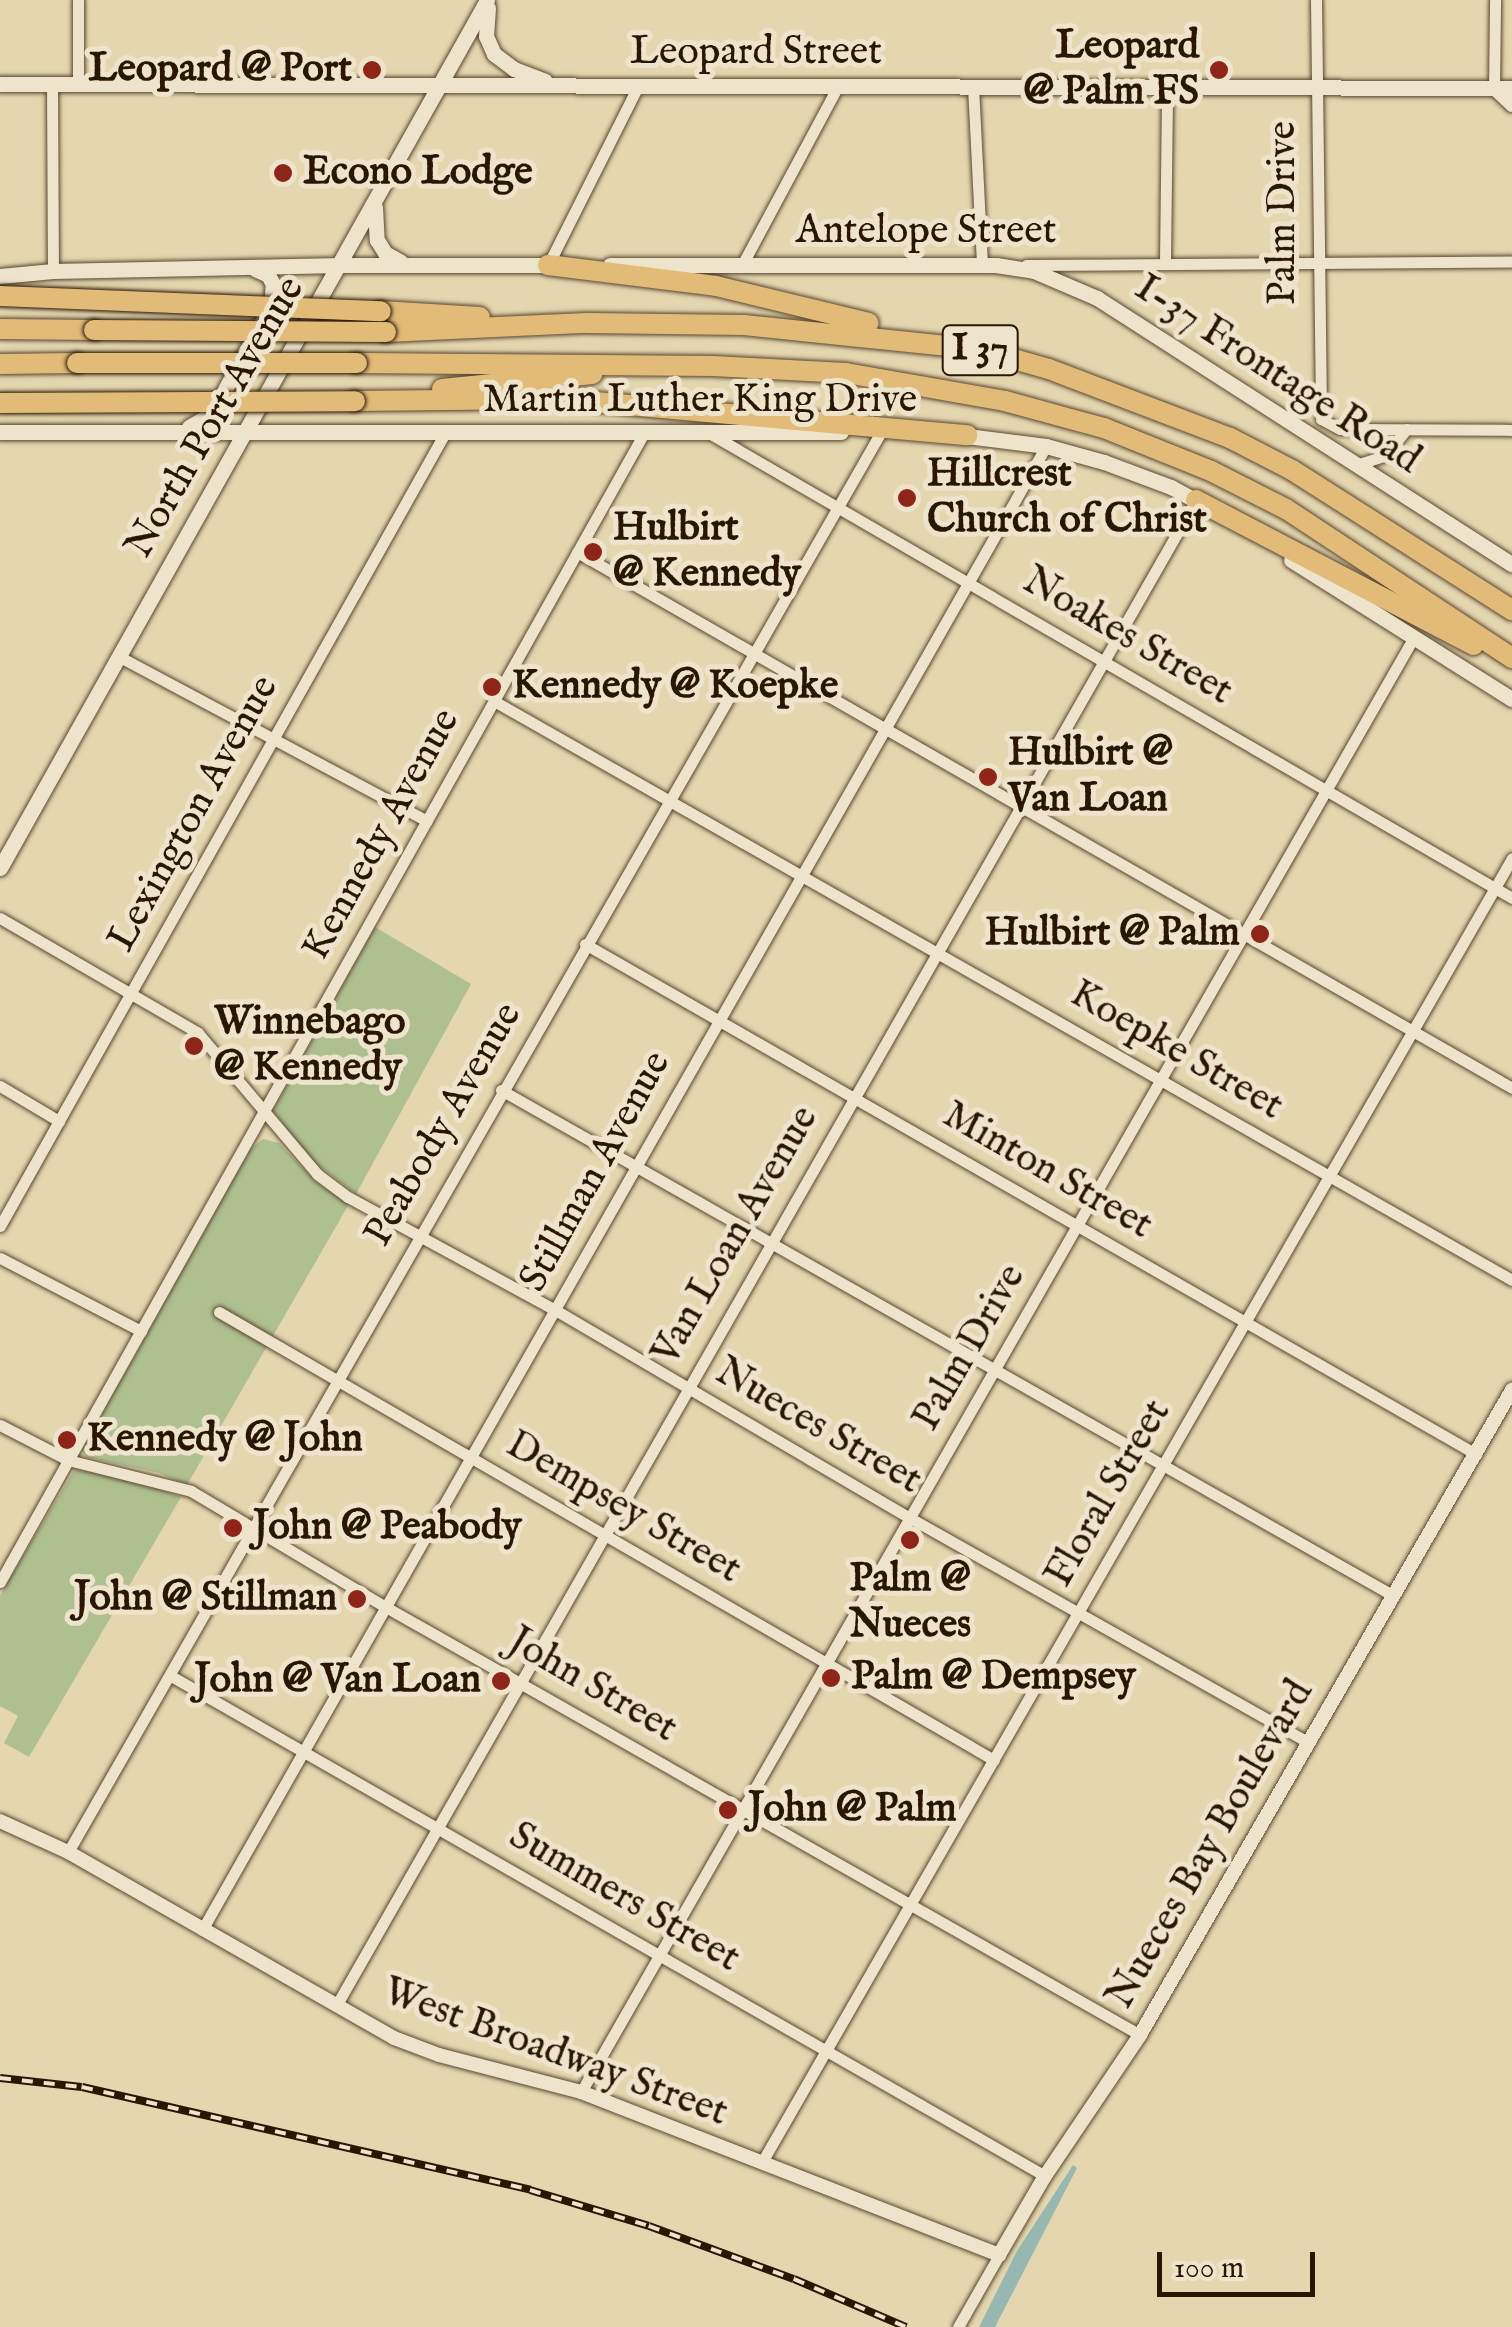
<!DOCTYPE html>
<style>
body{margin:0}
#map{position:relative;width:1512px;height:2327px;overflow:hidden;background:#e4d6af;font-family:"IM FELL English",serif}
div>[style]{position:absolute}
.green>*{inset:0;background:#aebf90}
.water>*{inset:0;background:#96b8b0}
.roads{filter:drop-shadow(0 0 2px #58472f) drop-shadow(0 0 2px #58472f)}
.minor>*{height:11px;margin:-5.5px;padding:0 5.5px;transform-origin:5.5px;border-radius:5.5px;background:#ede4cb}
.tertiary>*{height:14px;margin:-7px;padding:0 7px;transform-origin:7px;border-radius:7px;background:#ede4cb}
.secondary>*{height:15px;margin:-7.5px;padding:0 7.5px;transform-origin:7.5px;border-radius:7.5px;background:#ede4cb}
.motorway>*{height:20px;margin:-10px;padding:0 10px;transform-origin:10px;border-radius:10px;background:#e2bb78}
.rail>*{height:8px;margin-top:-4px;transform-origin:0;background:repeating-linear-gradient(90deg,#ede4cb 0 11px,#291704 0 22px);box-sizing:border-box;border-block:2px solid #291704}
.bridges{filter:drop-shadow(0 0 2px #291704) drop-shadow(0 0 2px #291704)}
.motorway-bridge>*{height:20px;margin:-10px;padding:0 10px;transform-origin:10px;border-radius:10px;background:#e2bb78}
.dots>*{width:28px;height:28px;translate:-50% -50%;box-sizing:border-box;border:5px solid #ede4cb;border-radius:50%}
span{translate:-50% -50%;white-space:nowrap;text-align:center;line-height:1.15;-webkit-text-stroke:10px #ede4cb;paint-order:stroke}
.shield-label span{padding:2px 8px;background:#ede4cb;border:2px solid;border-radius:8px;-webkit-text-stroke-width:0}
.shield-label{font-size:38px;color:#291704;font-weight:700}
.poi-label{font-size:40px;color:#291704;font-weight:700}
.right{translate:-100% -50%;text-align:right}
.left{translate:0 -50%;text-align:left}
.street-label{font-size:40px;color:#291704}
.scale{position:absolute;left:1157px;top:2252px;width:158px;height:45px;box-sizing:border-box;border:5px solid #291704;border-top:0;padding-left:12px;font-size:30px;line-height:35px;white-space:nowrap;color:#291704;-webkit-text-stroke:8px #ede4cb;paint-order:stroke}
</style>
<div id="map">
<div class="green">
<div style="clip-path:polygon(375px 927px,471px 984px,356px 1194px,310px 1159px,273px 1111px)"></div>
<div style="clip-path:polygon(263px 1139px,279px 1143px,317px 1183px,349px 1204px,187px 1485px,159px 1473px,85px 1457px,82px 1450px,251px 1148px)"></div>
<div style="clip-path:polygon(75px 1469px,141px 1483px,181px 1497px,29px 1757px,4px 1743px,18px 1716px,0 1706px,0 1595px)"></div>
</div>
<div class="water">
<div style="clip-path:polygon(1073px 2165px,1077px 2168px,995px 2327px,979px 2327px,1017px 2251px)"></div>
</div>
<div class="roads">
<div class="minor">
<div style="left:1316px;top:0;width:419px;rotate:89.3deg"></div>
<div style="left:1321px;top:419px;width:21px;rotate:28deg"></div>
<div style="left:1340px;top:429px;width:172px;rotate:0.3deg"></div>
<div style="left:52px;top:84px;width:187px;rotate:89.7deg"></div>
<div style="left:78px;top:84px;width:84px;rotate:-90deg"></div>
<div style="left:973px;top:86px;width:179px;rotate:87.1deg"></div>
<div style="left:1494px;top:88px;width:88px;rotate:-89.3deg"></div>
<div style="left:1165px;top:261px;width:174px;rotate:-89.3deg"></div>
<div style="left:548px;top:265px;width:200px;rotate:-63.3deg"></div>
<div style="left:742px;top:265px;width:203px;rotate:-61.8deg"></div>
<div style="left:1026px;top:265px;width:486px;rotate:-0.4deg"></div>
<div style="left:709px;top:433px;width:928px;rotate:30.07deg"></div>
<div style="left:1356px;top:465px;width:32px;rotate:-18deg"></div>
<div style="left:1386px;top:455px;width:33px;rotate:-52deg"></div>
<div style="left:577px;top:552px;width:1078px;rotate:29.82deg"></div>
<div style="left:118px;top:656px;width:350px;rotate:28.1deg"></div>
<div style="left:494px;top:701px;width:1171px;rotate:29.63deg"></div>
<div style="left:0;top:918px;width:229px;rotate:30.1deg"></div>
<div style="left:198px;top:1033px;width:185px;rotate:49.8deg"></div>
<div style="left:317px;top:1174px;width:39px;rotate:37deg"></div>
<div style="left:348px;top:1197px;width:238px;rotate:28.6deg"></div>
<div style="left:557px;top:1311px;width:409px;rotate:30.4deg"></div>
<div style="left:910px;top:1518px;width:458px;rotate:29.4deg"></div>
<div style="left:585px;top:944px;width:1027px;rotate:29.79deg"></div>
<div style="left:0;top:1086px;width:69px;rotate:30.7deg"></div>
<div style="left:501px;top:1090px;width:1024px;rotate:29.54deg"></div>
<div style="left:0;top:1226px;width:909px;rotate:-60.7deg"></div>
<div style="left:0;top:1258px;width:159px;rotate:27.4deg"></div>
<div style="left:219px;top:1312px;width:895px;rotate:30.03deg"></div>
<div style="left:0;top:1425px;width:76px;rotate:27.2deg"></div>
<div style="left:68px;top:1460px;width:127px;rotate:14.1deg"></div>
<div style="left:191px;top:1491px;width:225px;rotate:30.8deg"></div>
<div style="left:384px;top:1606px;width:869px;rotate:29.57deg"></div>
<div style="left:0;top:1582px;width:1317px;rotate:-60.73deg"></div>
<div style="left:171px;top:1676px;width:1007px;rotate:29.77deg"></div>
<div style="left:68px;top:1852px;width:1636px;rotate:-60.21deg"></div>
<div style="left:202px;top:1930px;width:1707px;rotate:-60.37deg"></div>
<div style="left:336px;top:2006px;width:1734px;rotate:-60.27deg"></div>
<div style="left:581px;top:2092px;width:1677px;rotate:-60.21deg"></div>
<div style="left:762px;top:2162px;width:1504px;rotate:-60.09deg"></div>
<div style="left:958px;top:2327px;width:83px;rotate:-60.3deg"></div>
</div>
<div class="tertiary">
<div style="left:1494px;top:88px;width:25px;rotate:43deg"></div>
<div style="left:0;top:1821px;width:75px;rotate:24.5deg"></div>
<div style="left:68px;top:1852px;width:375px;rotate:29.7deg"></div>
<div style="left:394px;top:2038px;width:48px;rotate:20.7deg"></div>
<div style="left:439px;top:2055px;width:147px;rotate:14.6deg"></div>
<div style="left:581px;top:2092px;width:449px;rotate:21.3deg"></div>
<div style="left:999px;top:2255px;width:91px;rotate:-59.8deg"></div>
<div style="left:1045px;top:2176px;width:170px;rotate:-56deg"></div>
<div style="left:1140px;top:2035px;width:745px;rotate:-60.03deg"></div>
</div>
<div class="secondary">
<div style="left:488px;top:8px;width:28px;rotate:94deg"></div>
<div style="left:486px;top:36px;width:20px;rotate:66deg"></div>
<div style="left:494px;top:54px;width:25px;rotate:37deg"></div>
<div style="left:514px;top:69px;width:33px;rotate:21deg"></div>
<div style="left:0;top:84px;width:1512px;rotate:0.15deg"></div>
<div style="left:375px;top:207px;width:33px;rotate:87deg"></div>
<div style="left:377px;top:240px;width:15px;rotate:58deg"></div>
<div style="left:385px;top:253px;width:18px;rotate:29deg"></div>
<div style="left:610px;top:265px;width:386px"></div>
<div style="left:996px;top:265px;width:38px;rotate:9deg"></div>
<div style="left:1034px;top:271px;width:69px;rotate:23.2deg"></div>
<div style="left:1097px;top:298px;width:493px;rotate:32.7deg"></div>
<div style="left:0;top:276px;width:53px;rotate:-5.4deg"></div>
<div style="left:53px;top:271px;width:288px;rotate:-1.2deg"></div>
<div style="left:341px;top:265px;width:216px"></div>
<div style="left:189px;top:427px;width:27px;rotate:-31deg"></div>
<div style="left:212px;top:413px;width:123px;rotate:-61.4deg"></div>
<div style="left:271px;top:305px;width:21px;rotate:-85deg"></div>
<div style="left:273px;top:284px;width:10px;rotate:-119deg"></div>
<div style="left:268px;top:275px;width:14px;rotate:-155deg"></div>
<div style="left:0;top:432px;width:841px"></div>
<div style="left:959px;top:435px;width:88px;rotate:7.2deg"></div>
<div style="left:1046px;top:446px;width:60px;rotate:15.4deg"></div>
<div style="left:1104px;top:462px;width:72px;rotate:20.5deg"></div>
<div style="left:1171px;top:487px;width:38px;rotate:29deg"></div>
<div style="left:1291px;top:560px;width:261px;rotate:32.2deg"></div>
<div style="left:0;top:868px;width:995px;rotate:-60.7deg"></div>
</div>
<div class="motorway">
<div style="left:548px;top:265px;width:169px;rotate:7.1deg"></div>
<div style="left:716px;top:286px;width:157px;rotate:13.6deg"></div>
<div style="left:381px;top:311px;width:99px;rotate:3.5deg"></div>
<div style="left:0;top:329px;width:94px;rotate:0.6deg"></div>
<div style="left:386px;top:332px;width:201px;rotate:-2.6deg"></div>
<div style="left:587px;top:323px;width:157px;rotate:0.7deg"></div>
<div style="left:744px;top:325px;width:235px;rotate:5.9deg"></div>
<div style="left:978px;top:349px;width:74px;rotate:15.7deg"></div>
<div style="left:1049px;top:369px;width:194px;rotate:20.9deg"></div>
<div style="left:1230px;top:438px;width:70px;rotate:27.3deg"></div>
<div style="left:1292px;top:470px;width:261px;rotate:32.5deg"></div>
<div style="left:357px;top:363px;width:356px;rotate:0.5deg"></div>
<div style="left:713px;top:366px;width:133px;rotate:3deg"></div>
<div style="left:846px;top:373px;width:161px;rotate:10deg"></div>
<div style="left:1005px;top:401px;width:103px;rotate:15.3deg"></div>
<div style="left:1104px;top:428px;width:115px;rotate:21.9deg"></div>
<div style="left:1211px;top:471px;width:84px;rotate:26.9deg"></div>
<div style="left:1286px;top:509px;width:271px;rotate:33.4deg"></div>
<div style="left:0;top:364px;width:77px;rotate:-0.7deg"></div>
<div style="left:442px;top:389px;width:151px;rotate:-5.7deg"></div>
<div style="left:355px;top:401px;width:206px;rotate:-0.6deg"></div>
<div style="left:561px;top:399px;width:408px;rotate:5.1deg"></div>
<div style="left:1196px;top:500px;width:313px;rotate:27.6deg"></div>
</div>
</div>
<div class="rail">
<div style="left:0;top:2078px;width:82px;rotate:6.3deg"></div>
<div style="left:82px;top:2087px;width:460px;rotate:12.9deg"></div>
<div style="left:530px;top:2190px;width:124px;rotate:16.8deg"></div>
<div style="left:649px;top:2226px;width:154px;rotate:20.1deg"></div>
<div style="left:794px;top:2279px;width:122px;rotate:23.2deg"></div>
</div>
<div class="bridges">
<div class="motorway-bridge">
<div style="left:0;top:296px;width:381px;rotate:2.3deg"></div>
<div style="left:94px;top:330px;width:292px;rotate:0.4deg"></div>
<div style="left:77px;top:363px;width:280px"></div>
<div style="left:0;top:403px;width:355px;rotate:-0.3deg"></div>
</div>
</div>
<div class="dots">
<div style="left:372px;top:70px;background:#8f2418"></div>
<div style="left:1219px;top:70px;background:#8f2418"></div>
<div style="left:283px;top:173px;background:#8f2418"></div>
<div style="left:907px;top:498px;background:#8f2418"></div>
<div style="left:593px;top:552px;background:#8f2418"></div>
<div style="left:492px;top:687px;background:#8f2418"></div>
<div style="left:988px;top:777px;background:#8f2418"></div>
<div style="left:1260px;top:934px;background:#8f2418"></div>
<div style="left:194px;top:1046px;background:#8f2418"></div>
<div style="left:67px;top:1440px;background:#8f2418"></div>
<div style="left:233px;top:1528px;background:#8f2418"></div>
<div style="left:910px;top:1540px;background:#8f2418"></div>
<div style="left:357px;top:1599px;background:#8f2418"></div>
<div style="left:831px;top:1678px;background:#8f2418"></div>
<div style="left:501px;top:1681px;background:#8f2418"></div>
<div style="left:728px;top:1810px;background:#8f2418"></div>
</div>
<div class="shield-label">
<span style="left:980px;top:350px">I 37</span>
</div>
<div class="poi-label">
<span class="right" style="left:1199px;top:70px">Leopard<br>@ Palm FS</span>
<span class="right" style="left:352px;top:70px">Leopard @ Port</span>
<span class="left" style="left:303px;top:173px">Econo Lodge</span>
<span class="left" style="left:927px;top:498px">Hillcrest<br>Church of Christ</span>
<span class="left" style="left:613px;top:552px">Hulbirt<br>@ Kennedy</span>
<span class="left" style="left:512px;top:687px">Kennedy @ Koepke</span>
<span class="left" style="left:1008px;top:777px">Hulbirt @<br>Van Loan</span>
<span class="right" style="left:1240px;top:934px">Hulbirt @ Palm</span>
<span class="left" style="left:214px;top:1046px">Winnebago<br>@ Kennedy</span>
<span class="left" style="left:87px;top:1440px">Kennedy @ John</span>
<span class="left" style="left:253px;top:1528px">John @ Peabody</span>
<span style="left:910px;top:1603px">Palm @<br>Nueces</span>
<span class="right" style="left:337px;top:1599px">John @ Stillman</span>
<span class="left" style="left:851px;top:1678px">Palm @ Dempsey</span>
<span class="right" style="left:481px;top:1681px">John @ Van Loan</span>
<span class="left" style="left:748px;top:1810px">John @ Palm</span>
</div>
<div class="street-label">
<span style="left:756px;top:53px">Leopard Street</span>
<span style="left:1284px;top:213px;rotate:-90deg">Palm Drive</span>
<span style="left:926px;top:232px">Antelope Street</span>
<span style="left:1277px;top:375px;rotate:33deg">I-37 Frontage Road</span>
<span style="left:700px;top:401px">Martin Luther King Drive</span>
<span style="left:216px;top:418px;rotate:-60deg">North Port Avenue</span>
<span style="left:1127px;top:637px;rotate:30deg">Noakes Street</span>
<span style="left:194px;top:814px;rotate:-61deg">Lexington Avenue</span>
<span style="left:382px;top:835px;rotate:-61deg">Kennedy Avenue</span>
<span style="left:1176px;top:1051px;rotate:30deg">Koepke Street</span>
<span style="left:444px;top:1125px;rotate:-60deg">Peabody Avenue</span>
<span style="left:1047px;top:1171px;rotate:30deg">Minton Street</span>
<span style="left:596px;top:1172px;rotate:-61deg">Stillman Avenue</span>
<span style="left:736px;top:1236px;rotate:-60deg">Van Loan Avenue</span>
<span style="left:970px;top:1348px;rotate:-60deg">Palm Drive</span>
<span style="left:818px;top:1427px;rotate:30deg">Nueces Street</span>
<span style="left:1109px;top:1494px;rotate:-60deg">Floral Street</span>
<span style="left:623px;top:1508px;rotate:30deg">Dempsey Street</span>
<span style="left:592px;top:1686px;rotate:30deg">John Street</span>
<span style="left:1211px;top:1845px;rotate:-60deg">Nueces Bay Boulevard</span>
<span style="left:624px;top:1898px;rotate:30deg">Summers Street</span>
<span style="left:555px;top:2053px;rotate:20deg">West Broadway Street</span>
</div>
<div class="scale">100 m</div>
</div>
